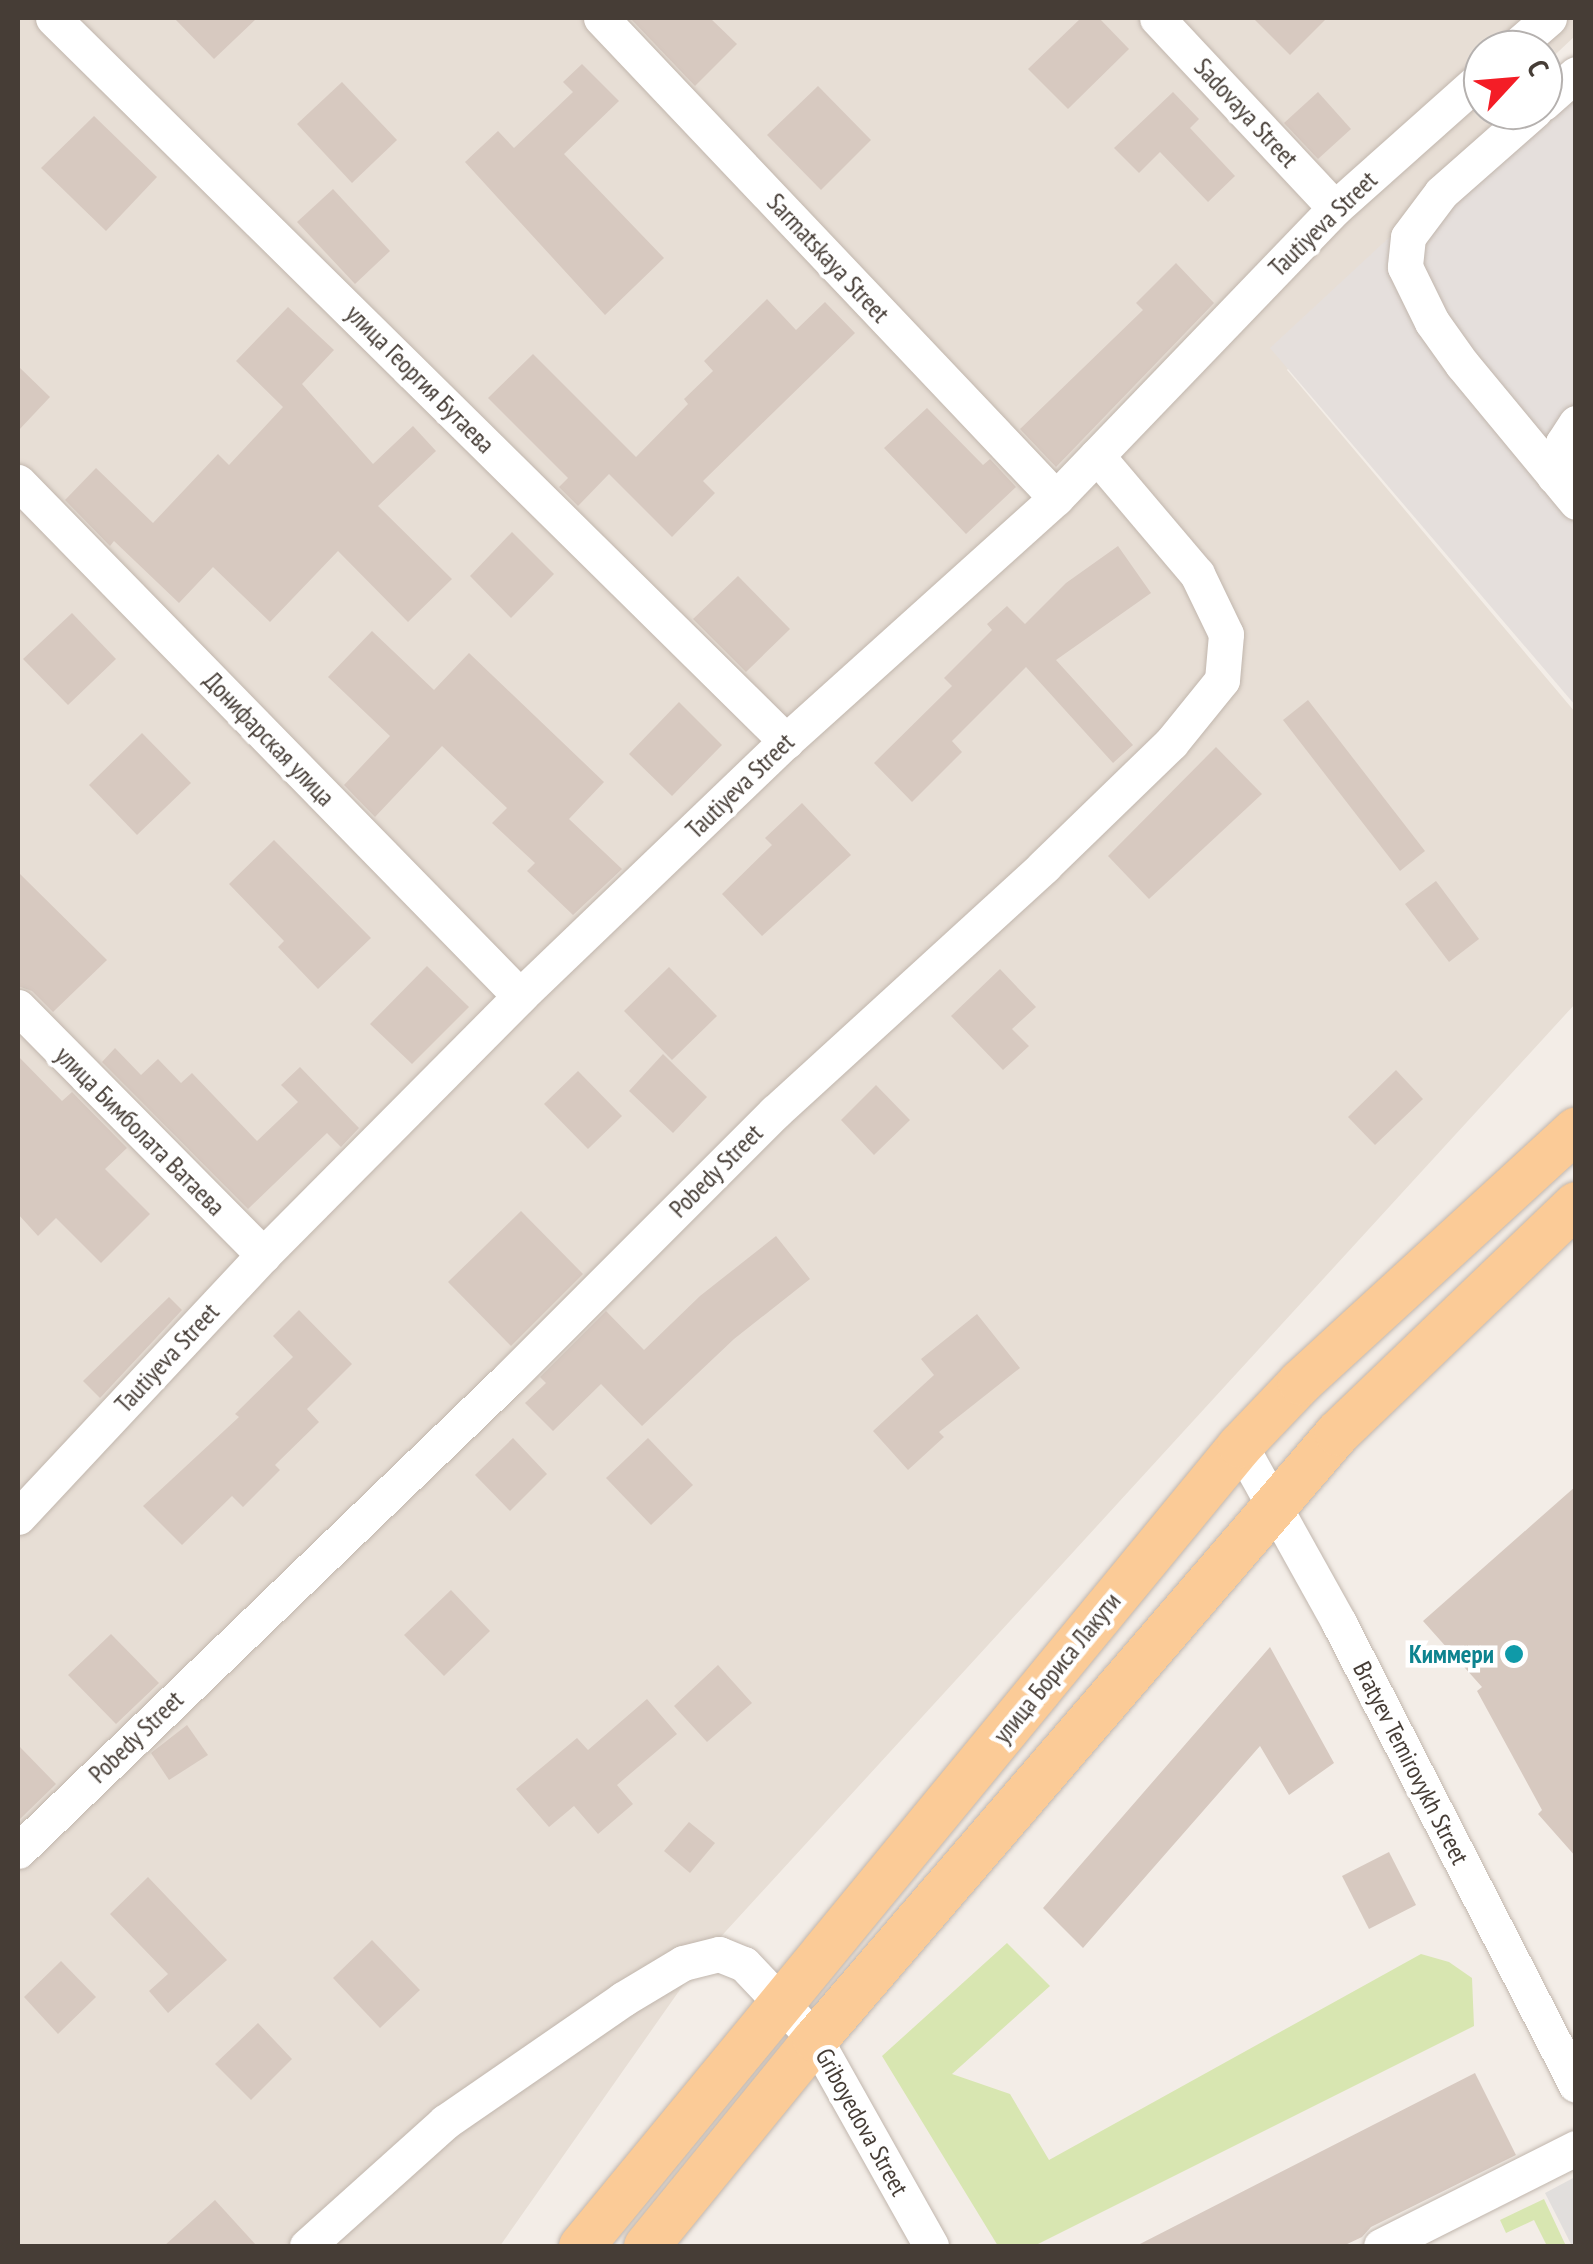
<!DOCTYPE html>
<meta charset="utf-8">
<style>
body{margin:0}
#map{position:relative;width:1593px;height:2264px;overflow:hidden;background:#f3ede7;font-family:"PT Sans Narrow",sans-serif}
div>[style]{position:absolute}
.residential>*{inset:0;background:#e7ded5}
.industrial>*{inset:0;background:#e5dfdc}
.green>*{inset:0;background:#d8e6b1}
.parking>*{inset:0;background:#e1dedc}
.building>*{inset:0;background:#d7c9c0}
.roads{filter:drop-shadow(0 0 2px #c1b6ad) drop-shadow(0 0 2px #c1b6ad)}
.minor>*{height:35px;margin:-17.5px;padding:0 17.5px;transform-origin:17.5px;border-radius:17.5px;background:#fff}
.major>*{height:45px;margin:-22.5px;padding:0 22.5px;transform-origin:22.5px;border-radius:22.5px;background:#fbcb97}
.dots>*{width:28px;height:28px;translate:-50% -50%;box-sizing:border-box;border:5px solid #fff;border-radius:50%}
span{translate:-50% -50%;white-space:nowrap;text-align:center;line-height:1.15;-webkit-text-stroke:9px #fff;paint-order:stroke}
.street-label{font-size:25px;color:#463d36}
.culture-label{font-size:25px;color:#0d838f;font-weight:700}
.right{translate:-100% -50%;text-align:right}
.frame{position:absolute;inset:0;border:20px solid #463d36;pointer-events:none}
.north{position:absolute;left:1463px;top:30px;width:100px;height:100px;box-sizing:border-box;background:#fff;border:2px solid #b5b1af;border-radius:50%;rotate:64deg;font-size:28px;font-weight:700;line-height:40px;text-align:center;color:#463d36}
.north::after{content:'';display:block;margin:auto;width:35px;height:45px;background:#f41d26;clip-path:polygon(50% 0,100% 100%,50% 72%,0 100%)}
</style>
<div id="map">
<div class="residential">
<div style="clip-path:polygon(18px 18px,1575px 18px,1575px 36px,1543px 66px,1543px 50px,1483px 50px,1483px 110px,1503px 110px,1287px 370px,1575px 712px,1575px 1004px,705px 1954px,500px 2246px,18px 2246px)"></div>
</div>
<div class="industrial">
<div style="clip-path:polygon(1575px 65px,1575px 705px,1270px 348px)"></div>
</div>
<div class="green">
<div style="clip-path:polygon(1007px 1943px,1050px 1986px,952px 2074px,1010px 2094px,1049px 2160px,1421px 1954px,1449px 1962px,1472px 1978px,1474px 2026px,1034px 2246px,998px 2246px,882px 2056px)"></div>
<div style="clip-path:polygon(1544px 2199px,1566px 2246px,1547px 2246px,1534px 2220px,1506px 2233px,1500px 2220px)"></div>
</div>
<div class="parking">
<div style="clip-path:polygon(1575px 2177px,1575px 2246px,1572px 2246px,1545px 2193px)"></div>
</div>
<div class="building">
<div style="clip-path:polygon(174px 18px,257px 18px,214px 59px)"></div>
<div style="clip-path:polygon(630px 18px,710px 18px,737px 44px,695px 86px)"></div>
<div style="clip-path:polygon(1081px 18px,1099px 18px,1129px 49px,1068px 109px,1028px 69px)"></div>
<div style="clip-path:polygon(1253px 18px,1327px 18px,1290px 55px)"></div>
<div style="clip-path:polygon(582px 64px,619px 101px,564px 154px,664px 258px,605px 315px,465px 162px,498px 131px,514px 148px,573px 92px,563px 82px)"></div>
<div style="clip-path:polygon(342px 82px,397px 140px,352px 183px,297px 124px)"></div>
<div style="clip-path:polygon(818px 86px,871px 140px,821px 190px,767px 135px)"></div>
<div style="clip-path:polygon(1173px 92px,1199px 119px,1190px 128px,1235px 176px,1208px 202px,1160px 152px,1139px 173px,1114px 148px)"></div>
<div style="clip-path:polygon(1318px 92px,1351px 129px,1318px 159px,1284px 123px)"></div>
<div style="clip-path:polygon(94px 116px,157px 177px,106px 231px,41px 168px)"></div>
<div style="clip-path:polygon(333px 189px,390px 251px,355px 284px,297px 222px)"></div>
<div style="clip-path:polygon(1176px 263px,1214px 303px,1056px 467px,1020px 429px,1143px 310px,1136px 303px)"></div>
<div style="clip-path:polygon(767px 299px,796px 330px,825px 302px,855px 333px,703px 481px,715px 493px,672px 537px,609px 474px,578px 506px,559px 487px,568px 478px,488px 398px,533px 354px,636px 457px,688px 404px,684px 399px,713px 371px,704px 361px)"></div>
<div style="clip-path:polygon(288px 307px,334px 350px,302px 384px,373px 464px,413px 426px,436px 451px,378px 506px,452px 579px,408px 622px,338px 551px,270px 622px,213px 567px,179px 603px,114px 541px,110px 546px,65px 500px,96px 468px,153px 523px,218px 454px,229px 465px,283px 407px,236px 361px)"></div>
<div style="clip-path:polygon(18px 366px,50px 397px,18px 431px)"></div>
<div style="clip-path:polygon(927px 408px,983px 465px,990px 459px,1016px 487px,966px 534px,884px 448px)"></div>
<div style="clip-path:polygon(512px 532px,554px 574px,511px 618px,470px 576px)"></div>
<div style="clip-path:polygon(1118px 546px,1151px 593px,1056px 660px,1133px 745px,1113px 763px,1026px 667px,952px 741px,962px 752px,912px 802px,874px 763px,952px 686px,944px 678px,992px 630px,987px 624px,1007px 606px,1025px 624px,1066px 583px)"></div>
<div style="clip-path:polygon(738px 576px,790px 629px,746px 672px,693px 619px)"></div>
<div style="clip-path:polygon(72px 613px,116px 659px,68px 705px,23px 659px)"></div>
<div style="clip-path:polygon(372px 631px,434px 690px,469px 653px,604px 782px,569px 819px,622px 869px,573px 915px,527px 871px,535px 863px,492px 823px,507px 808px,442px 746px,375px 817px,344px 785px,390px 736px,328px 677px)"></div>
<div style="clip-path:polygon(1308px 700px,1425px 851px,1400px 871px,1283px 720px)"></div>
<div style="clip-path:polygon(679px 702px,722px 745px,672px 796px,629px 754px)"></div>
<div style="clip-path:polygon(142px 733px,191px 783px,137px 835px,89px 785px)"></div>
<div style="clip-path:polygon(1216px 747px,1262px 794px,1149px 899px,1108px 856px)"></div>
<div style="clip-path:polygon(802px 803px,851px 855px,762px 936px,722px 894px,772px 845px,765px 838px)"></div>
<div style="clip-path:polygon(274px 840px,371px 938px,318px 989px,278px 947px,284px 941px,229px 884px)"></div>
<div style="clip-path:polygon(18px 872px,107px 960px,53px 1012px,32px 991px,18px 986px)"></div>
<div style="clip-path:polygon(1436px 881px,1479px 939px,1449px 962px,1405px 904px)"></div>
<div style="clip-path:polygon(427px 966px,469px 1007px,412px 1064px,370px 1024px)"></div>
<div style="clip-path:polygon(669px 967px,717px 1016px,672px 1060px,624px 1011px)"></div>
<div style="clip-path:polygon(1000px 969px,1036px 1007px,1012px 1029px,1029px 1046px,1003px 1070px,951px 1016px)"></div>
<div style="clip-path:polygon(115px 1048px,141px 1075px,158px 1059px,181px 1083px,192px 1073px,257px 1141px,298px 1102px,281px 1085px,300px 1067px,359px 1128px,341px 1147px,327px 1133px,248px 1209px,102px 1062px)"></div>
<div style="clip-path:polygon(663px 1054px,707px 1097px,673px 1133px,629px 1091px)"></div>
<div style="clip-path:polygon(18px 1056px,62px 1101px,72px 1092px,127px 1148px,105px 1169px,150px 1214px,101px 1263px,56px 1218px,38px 1236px,18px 1214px)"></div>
<div style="clip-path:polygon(1396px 1070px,1423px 1099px,1375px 1145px,1348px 1117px)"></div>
<div style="clip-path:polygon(578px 1071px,622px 1116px,588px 1149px,544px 1104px)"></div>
<div style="clip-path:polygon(876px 1085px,910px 1120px,874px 1155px,841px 1120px)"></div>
<div style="clip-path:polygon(521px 1211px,583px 1274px,511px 1346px,448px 1282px)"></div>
<div style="clip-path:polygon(776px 1236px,810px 1279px,734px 1339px,642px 1426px,601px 1384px,553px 1431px,525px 1403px,546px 1383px,540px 1377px,606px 1311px,644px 1350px,700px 1296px)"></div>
<div style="clip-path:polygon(169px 1297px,182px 1310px,100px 1398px,83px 1381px)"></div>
<div style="clip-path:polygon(299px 1310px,352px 1364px,307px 1409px,319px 1422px,275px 1465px,280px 1470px,243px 1507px,232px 1496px,182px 1545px,143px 1506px,239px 1417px,235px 1414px,293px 1357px,273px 1336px)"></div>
<div style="clip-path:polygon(977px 1314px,1020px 1368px,939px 1432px,944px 1437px,908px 1470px,873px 1431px,934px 1375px,921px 1359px)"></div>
<div style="clip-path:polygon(513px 1438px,547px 1474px,510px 1511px,475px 1475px)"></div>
<div style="clip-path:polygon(648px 1438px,693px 1485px,651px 1525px,606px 1478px)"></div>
<div style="clip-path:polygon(1576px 1486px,1576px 1857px,1538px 1814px,1542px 1810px,1477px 1691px,1482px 1687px,1423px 1621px)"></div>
<div style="clip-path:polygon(451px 1590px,490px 1631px,444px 1676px,404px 1635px)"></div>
<div style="clip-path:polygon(111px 1634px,159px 1683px,116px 1724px,68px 1675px)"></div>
<div style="clip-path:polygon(1270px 1647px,1334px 1763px,1289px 1795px,1260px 1746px,1083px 1948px,1043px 1908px)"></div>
<div style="clip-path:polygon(718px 1665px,752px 1703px,707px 1742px,674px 1706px)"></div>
<div style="clip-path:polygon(647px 1699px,677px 1734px,617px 1785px,633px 1804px,598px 1834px,574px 1806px,549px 1827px,516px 1789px,577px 1738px,588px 1750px)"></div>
<div style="clip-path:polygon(187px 1725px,208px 1755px,169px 1780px,151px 1753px)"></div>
<div style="clip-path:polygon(18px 1745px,56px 1784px,18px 1821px)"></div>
<div style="clip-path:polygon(689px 1822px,715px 1843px,690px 1873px,664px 1851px)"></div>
<div style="clip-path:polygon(1389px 1852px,1416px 1905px,1369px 1929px,1342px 1876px)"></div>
<div style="clip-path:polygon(148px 1877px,227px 1960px,168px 2013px,149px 1991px,168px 1974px,110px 1914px)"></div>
<div style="clip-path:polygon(372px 1940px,420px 1990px,380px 2028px,333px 1978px)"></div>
<div style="clip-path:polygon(61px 1961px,96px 1997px,58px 2034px,24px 1997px)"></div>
<div style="clip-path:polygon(258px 2023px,292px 2059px,251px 2100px,215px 2064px)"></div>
<div style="clip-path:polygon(1475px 2073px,1516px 2155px,1371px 2227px,1362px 2237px,1343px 2246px,1136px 2246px)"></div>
<div style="clip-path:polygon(215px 2200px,257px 2246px,164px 2246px)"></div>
</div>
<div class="roads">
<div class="minor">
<div style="left:53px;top:18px;width:1030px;rotate:44.61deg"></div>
<div style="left:601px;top:18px;width:661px;rotate:46.53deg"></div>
<div style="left:1157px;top:18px;width:260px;rotate:46.9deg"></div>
<div style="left:1512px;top:50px;width:49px;rotate:-40.9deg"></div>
<div style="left:1543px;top:103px;width:44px;rotate:-41.3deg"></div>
<div style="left:1535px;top:110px;width:125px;rotate:138.6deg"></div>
<div style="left:1441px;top:193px;width:55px;rotate:126.9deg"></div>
<div style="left:1408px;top:237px;width:30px;rotate:96deg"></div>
<div style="left:1405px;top:267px;width:61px;rotate:63.9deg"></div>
<div style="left:1432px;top:322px;width:52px;rotate:54.5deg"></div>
<div style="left:1462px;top:364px;width:179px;rotate:50.4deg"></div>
<div style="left:1554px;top:476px;width:34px;rotate:-75deg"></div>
<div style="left:1563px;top:443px;width:24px;rotate:-57deg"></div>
<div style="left:18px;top:482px;width:718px;rotate:45.68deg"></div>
<div style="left:18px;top:1007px;width:349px;rotate:45.3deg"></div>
<div style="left:1240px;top:1445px;width:204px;rotate:60.9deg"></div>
<div style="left:1339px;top:1623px;width:519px;rotate:62.84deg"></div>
<div style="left:18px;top:1517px;width:359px;rotate:-46.9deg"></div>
<div style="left:263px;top:1255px;width:365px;rotate:-45.2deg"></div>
<div style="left:520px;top:996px;width:368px;rotate:-43.8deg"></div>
<div style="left:786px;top:741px;width:363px;rotate:-42deg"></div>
<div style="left:1056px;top:498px;width:402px;rotate:-46.1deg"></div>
<div style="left:1335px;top:208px;width:198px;rotate:-41.7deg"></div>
<div style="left:18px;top:1851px;width:683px;rotate:-43.93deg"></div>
<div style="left:510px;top:1377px;width:375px;rotate:-45deg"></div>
<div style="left:775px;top:1112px;width:365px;rotate:-42.4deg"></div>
<div style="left:1044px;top:866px;width:177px;rotate:-44.1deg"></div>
<div style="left:1171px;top:743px;width:81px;rotate:-51deg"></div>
<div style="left:1222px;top:680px;width:46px;rotate:-85deg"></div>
<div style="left:1226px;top:634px;width:67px;rotate:-115.8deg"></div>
<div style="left:1197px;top:574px;width:155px;rotate:-130.3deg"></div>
<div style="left:307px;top:2246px;width:186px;rotate:-41.9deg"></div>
<div style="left:445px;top:2122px;width:216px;rotate:-34.6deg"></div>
<div style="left:623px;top:1999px;width:70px;rotate:-31deg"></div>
<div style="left:683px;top:1963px;width:37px;rotate:-14deg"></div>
<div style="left:719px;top:1954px;width:27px;rotate:22deg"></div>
<div style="left:744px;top:1964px;width:103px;rotate:46.6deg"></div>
<div style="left:815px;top:2039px;width:237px;rotate:60.7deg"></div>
<div style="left:1381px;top:2246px;width:218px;rotate:-26.7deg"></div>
</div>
<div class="major">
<div style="left:581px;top:2246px;width:1037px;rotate:-50.56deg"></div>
<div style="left:1240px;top:1445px;width:87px;rotate:-46.4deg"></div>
<div style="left:1300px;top:1382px;width:374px;rotate:-42.5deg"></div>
<div style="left:646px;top:2246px;width:267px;rotate:-50.8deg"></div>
<div style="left:815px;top:2039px;width:800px;rotate:-49.26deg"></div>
<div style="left:1337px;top:1433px;width:331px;rotate:-43.8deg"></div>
</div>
</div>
<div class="dots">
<div style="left:1514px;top:1654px;background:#0f9aa8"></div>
</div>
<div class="street-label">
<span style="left:1246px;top:113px;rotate:47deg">Sadovaya Street</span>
<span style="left:1323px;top:224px;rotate:-44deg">Tautiyeva Street</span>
<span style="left:828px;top:258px;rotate:47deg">Sarmatskaya Street</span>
<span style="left:420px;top:379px;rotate:45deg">улица Георгия Бутаева</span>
<span style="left:269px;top:739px;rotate:46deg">Донифарская улица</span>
<span style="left:740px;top:786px;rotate:-44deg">Tautiyeva Street</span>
<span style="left:140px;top:1131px;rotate:45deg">улица Бимболата Ватаева</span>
<span style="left:716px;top:1171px;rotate:-45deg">Pobedy Street</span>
<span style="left:167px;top:1358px;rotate:-47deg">Tautiyeva Street</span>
<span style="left:1057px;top:1668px;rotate:-51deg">улица Бориса Лакути</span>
<span style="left:136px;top:1737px;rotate:-44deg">Pobedy Street</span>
<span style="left:1411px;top:1763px;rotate:63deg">Bratyev Temirovykh Street</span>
<span style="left:862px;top:2122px;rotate:61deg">Griboyedova Street</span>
</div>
<div class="culture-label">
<span class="right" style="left:1494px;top:1654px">Киммери</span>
</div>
<div class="frame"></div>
<div class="north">С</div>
</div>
